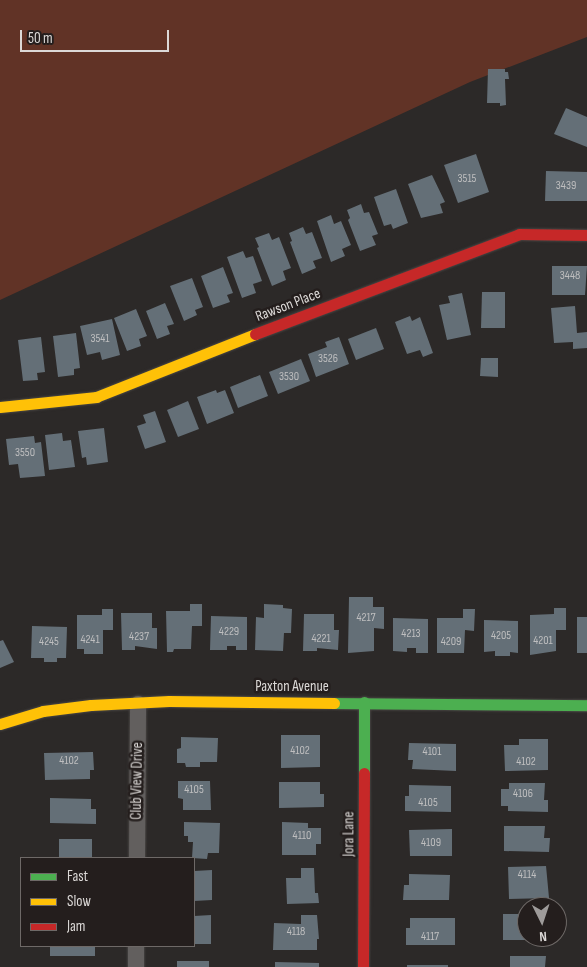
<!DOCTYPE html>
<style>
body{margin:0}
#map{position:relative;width:587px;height:967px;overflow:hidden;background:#2c2928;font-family:"Sofia Sans Condensed",sans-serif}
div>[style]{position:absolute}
.green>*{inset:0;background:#613326}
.building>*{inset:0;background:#646f77}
.roads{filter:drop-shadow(0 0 1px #494644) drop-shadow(0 0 1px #494644)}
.street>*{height:16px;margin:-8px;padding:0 8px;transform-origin:8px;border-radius:8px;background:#625f5e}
.fast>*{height:11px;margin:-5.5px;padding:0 5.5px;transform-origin:5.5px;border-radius:5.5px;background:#4caf50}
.slow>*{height:11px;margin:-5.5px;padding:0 5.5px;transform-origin:5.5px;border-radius:5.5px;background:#ffc107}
.jam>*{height:11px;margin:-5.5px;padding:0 5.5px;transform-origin:5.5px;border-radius:5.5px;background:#c62828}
span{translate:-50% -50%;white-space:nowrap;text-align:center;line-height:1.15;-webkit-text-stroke:5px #241e1d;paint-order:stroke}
.number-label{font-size:12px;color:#bebebf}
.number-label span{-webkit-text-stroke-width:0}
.street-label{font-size:15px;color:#dcd9d7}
.legend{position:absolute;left:20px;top:857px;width:175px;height:90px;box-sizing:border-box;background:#241e1d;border:1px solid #6e6967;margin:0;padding:6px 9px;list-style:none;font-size:15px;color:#dcd9d7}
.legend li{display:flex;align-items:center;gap:10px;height:25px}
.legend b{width:25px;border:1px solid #6e6967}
.north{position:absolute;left:517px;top:897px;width:50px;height:50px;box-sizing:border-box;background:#241e1d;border:1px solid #6e6967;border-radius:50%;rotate:176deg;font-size:14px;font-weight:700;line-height:20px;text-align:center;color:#dcd9d7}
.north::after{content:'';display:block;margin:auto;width:18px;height:22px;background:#9e9b9a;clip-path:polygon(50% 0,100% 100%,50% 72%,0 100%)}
.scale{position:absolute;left:20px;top:30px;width:149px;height:22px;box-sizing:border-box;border:2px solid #dcd9d7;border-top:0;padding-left:6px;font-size:15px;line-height:18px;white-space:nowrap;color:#dcd9d7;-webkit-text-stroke:4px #241e1d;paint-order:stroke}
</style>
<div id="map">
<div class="green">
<div style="clip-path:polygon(0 0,587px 0,587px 37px,470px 82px,0 300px)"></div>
</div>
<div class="building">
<div style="clip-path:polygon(488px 69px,505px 69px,505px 72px,508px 72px,509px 79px,505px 79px,506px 105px,500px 106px,500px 103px,487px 103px)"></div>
<div style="clip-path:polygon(566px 108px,587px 117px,587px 147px,554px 134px)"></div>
<div style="clip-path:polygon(476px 154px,489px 192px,458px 203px,444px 165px)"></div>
<div style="clip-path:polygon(546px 171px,587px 172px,587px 201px,545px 201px)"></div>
<div style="clip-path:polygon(432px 175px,445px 202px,440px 204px,443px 213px,421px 218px,408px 184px)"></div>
<div style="clip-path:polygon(396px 189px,408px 223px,393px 229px,391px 224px,384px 226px,374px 197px)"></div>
<div style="clip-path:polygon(361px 204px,364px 213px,369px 212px,378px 234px,372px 236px,376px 245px,360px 251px,348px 220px,350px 218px,347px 210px)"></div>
<div style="clip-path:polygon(331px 215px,334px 224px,341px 221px,351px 245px,342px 249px,345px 256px,331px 262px,317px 221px)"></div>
<div style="clip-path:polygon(303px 227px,306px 234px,312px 232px,322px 258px,313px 261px,316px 268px,302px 274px,290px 242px,292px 241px,289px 233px)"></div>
<div style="clip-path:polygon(269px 233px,272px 240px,279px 237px,291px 268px,283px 271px,286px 280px,272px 286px,257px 248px,259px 247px,255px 238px)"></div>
<div style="clip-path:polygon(243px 251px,246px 258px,253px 256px,262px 281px,253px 284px,256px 293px,242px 298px,227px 257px)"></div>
<div style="clip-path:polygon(552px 266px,587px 266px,585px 295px,552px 295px)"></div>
<div style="clip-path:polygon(223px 267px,233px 293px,227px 295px,230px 302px,213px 308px,201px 276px)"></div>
<div style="clip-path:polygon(192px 278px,203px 307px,195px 310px,197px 315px,184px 321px,170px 286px)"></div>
<div style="clip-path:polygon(482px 292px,505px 292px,505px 328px,481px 328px)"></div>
<div style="clip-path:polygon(462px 293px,471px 335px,447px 340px,439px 305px,450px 303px,448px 296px)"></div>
<div style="clip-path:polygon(165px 303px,174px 324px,167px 326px,170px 334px,157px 339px,146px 311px)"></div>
<div style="clip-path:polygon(575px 306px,577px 333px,587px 332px,587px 348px,573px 349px,573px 342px,554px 343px,551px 308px)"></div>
<div style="clip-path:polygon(136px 309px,147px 336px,139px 339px,141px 346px,127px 351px,114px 318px)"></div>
<div style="clip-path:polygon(410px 316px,412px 321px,420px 317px,433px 353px,423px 357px,420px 350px,407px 354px,395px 322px)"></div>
<div style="clip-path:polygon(112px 319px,120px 355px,102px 360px,100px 352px,87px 355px,80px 326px)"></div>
<div style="clip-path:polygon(376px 328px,384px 349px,356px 360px,348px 339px)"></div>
<div style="clip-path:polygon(76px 333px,80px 368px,74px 369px,74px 375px,58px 377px,53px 336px)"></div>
<div style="clip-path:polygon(41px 337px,45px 372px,37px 373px,38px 380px,23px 381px,18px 340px)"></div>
<div style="clip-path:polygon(339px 337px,349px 364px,316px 377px,308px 354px,327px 347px,325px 342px)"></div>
<div style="clip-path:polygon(481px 358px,498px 358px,498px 377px,480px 376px)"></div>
<div style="clip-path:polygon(301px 359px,310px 381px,278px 394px,269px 372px)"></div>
<div style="clip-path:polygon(260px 375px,268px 396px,238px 408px,230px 387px)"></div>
<div style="clip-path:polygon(216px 390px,217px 393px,225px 390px,234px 413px,207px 424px,197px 397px)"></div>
<div style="clip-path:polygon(188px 401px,199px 429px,178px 437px,167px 410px)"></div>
<div style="clip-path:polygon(155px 411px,166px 442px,145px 449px,137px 426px,146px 423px,143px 415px)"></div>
<div style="clip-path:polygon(104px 428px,108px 462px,87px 465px,86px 457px,82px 458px,78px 431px)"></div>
<div style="clip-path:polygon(62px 433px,63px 441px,71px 440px,75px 467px,49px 470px,45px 435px)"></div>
<div style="clip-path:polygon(34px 436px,35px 443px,41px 442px,45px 476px,20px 478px,18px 464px,9px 465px,6px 439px)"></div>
<div style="clip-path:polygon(349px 597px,373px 597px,373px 607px,384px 607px,384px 629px,374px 628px,374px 651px,348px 653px)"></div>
<div style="clip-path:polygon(190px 604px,202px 604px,202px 626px,192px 626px,191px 649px,174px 649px,173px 652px,167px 652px,166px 611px,190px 611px)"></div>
<div style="clip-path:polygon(264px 604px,283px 605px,283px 608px,292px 609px,291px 633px,284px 633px,283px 651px,255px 650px,256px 617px,264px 618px)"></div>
<div style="clip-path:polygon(554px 608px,566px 608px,566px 630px,556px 630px,556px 651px,530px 655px,530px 615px,554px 614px)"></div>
<div style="clip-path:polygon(102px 609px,113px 609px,113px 630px,103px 630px,103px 654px,84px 654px,84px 649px,77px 649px,77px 615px,102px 615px)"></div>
<div style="clip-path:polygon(463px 609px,475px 609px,474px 631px,465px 630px,464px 653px,437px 653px,437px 618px,463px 618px)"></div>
<div style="clip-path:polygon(121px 613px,152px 613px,152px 628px,157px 628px,157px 649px,135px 646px,135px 650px,122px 650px)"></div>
<div style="clip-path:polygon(304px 614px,334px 614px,334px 630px,339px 630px,338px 650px,317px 648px,317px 651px,303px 651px)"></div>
<div style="clip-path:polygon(211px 616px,247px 617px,247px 650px,236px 650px,236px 646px,227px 646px,227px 650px,210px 650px)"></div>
<div style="clip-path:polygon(577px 617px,587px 617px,587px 653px,577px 653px)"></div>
<div style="clip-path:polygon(393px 618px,428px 619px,428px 653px,416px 653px,416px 648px,407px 648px,407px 652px,393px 651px)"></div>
<div style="clip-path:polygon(484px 620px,518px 621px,518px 653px,510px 652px,510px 656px,495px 656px,495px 651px,484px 652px)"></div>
<div style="clip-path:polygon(32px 626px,67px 627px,66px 658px,57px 658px,57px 662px,44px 662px,44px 658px,31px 658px)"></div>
<div style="clip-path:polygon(3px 640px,14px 662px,0 668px,0 641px)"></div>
<div style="clip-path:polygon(281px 735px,320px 735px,320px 767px,281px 768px)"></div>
<div style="clip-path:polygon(181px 737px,218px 738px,217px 762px,200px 762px,200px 767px,186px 767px,185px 763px,177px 763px,177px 749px,181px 748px)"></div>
<div style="clip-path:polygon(519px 739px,548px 739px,548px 770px,505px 771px,504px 745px,519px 745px)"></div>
<div style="clip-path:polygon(409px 743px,456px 744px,456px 771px,412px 769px,413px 760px,408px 760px)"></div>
<div style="clip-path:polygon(93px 752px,94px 770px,90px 770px,90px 779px,45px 780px,44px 753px)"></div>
<div style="clip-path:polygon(178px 781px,210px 781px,211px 810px,183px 810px,183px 799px,178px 798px)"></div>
<div style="clip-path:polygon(279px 782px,320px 782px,320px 794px,324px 794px,324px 807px,279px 808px)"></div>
<div style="clip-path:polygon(509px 783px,545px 783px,544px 800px,548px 800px,548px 812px,508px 811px,508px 806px,501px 806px,501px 789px,509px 789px)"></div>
<div style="clip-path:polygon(409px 785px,451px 786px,451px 812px,405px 811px,405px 796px,409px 796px)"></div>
<div style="clip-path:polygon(50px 798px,91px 799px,91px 809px,96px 809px,96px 824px,50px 823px)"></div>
<div style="clip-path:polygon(184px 822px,220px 823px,219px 853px,208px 853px,207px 859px,192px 858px,193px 842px,188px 842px,188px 836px,184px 836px)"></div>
<div style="clip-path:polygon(282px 822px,308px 823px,308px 828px,321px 828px,321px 844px,316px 844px,316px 855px,282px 855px)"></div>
<div style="clip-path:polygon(504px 826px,545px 826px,544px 838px,550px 838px,549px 852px,504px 851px)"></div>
<div style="clip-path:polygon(452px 829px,452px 856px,410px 856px,409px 830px)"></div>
<div style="clip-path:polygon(59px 839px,92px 839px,92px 858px,59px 858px)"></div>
<div style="clip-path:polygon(546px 866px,549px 898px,509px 899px,508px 867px)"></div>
<div style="clip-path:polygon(301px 868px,314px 868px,315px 893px,318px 893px,319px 903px,287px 904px,286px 878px,301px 878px)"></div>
<div style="clip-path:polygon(212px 870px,212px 900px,194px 901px,194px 871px)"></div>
<div style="clip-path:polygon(409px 874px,450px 875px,449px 900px,403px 900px,404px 885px,409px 885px)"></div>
<div style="clip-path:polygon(503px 914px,527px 914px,527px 937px,548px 937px,548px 940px,503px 940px)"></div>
<div style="clip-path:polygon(211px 915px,211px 944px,194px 944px,194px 916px)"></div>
<div style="clip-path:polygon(301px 915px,317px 915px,319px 939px,317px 939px,317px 950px,273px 950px,274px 923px,301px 924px)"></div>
<div style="clip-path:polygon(410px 918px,455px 918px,455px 945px,406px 945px,406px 928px,410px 928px)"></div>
<div style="clip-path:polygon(50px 946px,95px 946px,95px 956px,50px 956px)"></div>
<div style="clip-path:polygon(510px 956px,546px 956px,545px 967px,510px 967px)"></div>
<div style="clip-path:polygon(177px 961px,209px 961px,209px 967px,177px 967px)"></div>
<div style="clip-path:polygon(275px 962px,319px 963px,319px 967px,275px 967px)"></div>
<div style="clip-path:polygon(407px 965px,448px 965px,448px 967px,407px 967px)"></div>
</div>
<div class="roads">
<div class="street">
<div style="left:137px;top:858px;width:154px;rotate:-89.6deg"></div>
<div style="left:136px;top:967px;width:21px;rotate:-90deg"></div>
</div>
<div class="fast">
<div style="left:334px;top:703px;width:253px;rotate:0.5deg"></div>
<div style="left:364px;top:773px;width:71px;rotate:-90deg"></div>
</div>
<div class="slow">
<div style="left:0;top:407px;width:97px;rotate:-5.9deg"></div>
<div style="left:96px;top:397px;width:171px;rotate:-21.6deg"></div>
<div style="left:0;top:724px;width:45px;rotate:-16.8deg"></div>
<div style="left:43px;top:711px;width:48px;rotate:-7.1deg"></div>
<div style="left:91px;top:705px;width:78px;rotate:-2.9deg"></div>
<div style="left:169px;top:701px;width:165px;rotate:0.7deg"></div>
</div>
<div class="jam">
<div style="left:255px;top:334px;width:282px;rotate:-20.7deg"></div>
<div style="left:519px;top:234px;width:68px;rotate:0.8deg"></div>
<div style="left:363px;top:967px;width:194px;rotate:-89.7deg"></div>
</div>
</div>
<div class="number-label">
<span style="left:467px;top:179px">3515</span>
<span style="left:566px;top:186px">3439</span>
<span style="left:570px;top:276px">3448</span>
<span style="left:100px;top:339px">3541</span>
<span style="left:328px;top:359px">3526</span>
<span style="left:289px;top:377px">3530</span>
<span style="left:25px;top:453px">3550</span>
<span style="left:366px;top:618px">4217</span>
<span style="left:229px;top:632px">4229</span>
<span style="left:411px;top:634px">4213</span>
<span style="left:501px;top:636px">4205</span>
<span style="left:139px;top:637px">4237</span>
<span style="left:321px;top:639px">4221</span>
<span style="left:90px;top:640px">4241</span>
<span style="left:543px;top:641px">4201</span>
<span style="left:49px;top:642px">4245</span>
<span style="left:451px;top:642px">4209</span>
<span style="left:300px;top:751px">4102</span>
<span style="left:432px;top:752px">4101</span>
<span style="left:69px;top:761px">4102</span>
<span style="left:526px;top:762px">4102</span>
<span style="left:194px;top:790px">4105</span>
<span style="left:523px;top:794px">4106</span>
<span style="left:428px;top:803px">4105</span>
<span style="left:302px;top:836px">4110</span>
<span style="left:431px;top:843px">4109</span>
<span style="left:527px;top:875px">4114</span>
<span style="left:296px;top:932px">4118</span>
<span style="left:430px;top:937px">4117</span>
</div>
<div class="street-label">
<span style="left:288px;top:305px;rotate:-21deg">Rawson Place</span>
<span style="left:292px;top:687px">Paxton Avenue</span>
<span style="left:137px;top:781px;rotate:-89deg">Club View Drive</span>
<span style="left:349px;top:834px;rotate:-90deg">Jora Lane</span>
</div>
<ul class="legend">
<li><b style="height:6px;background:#4caf50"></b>Fast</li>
<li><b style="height:6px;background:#ffc107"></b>Slow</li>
<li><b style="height:6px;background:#c62828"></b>Jam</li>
</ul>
<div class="north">N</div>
<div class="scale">50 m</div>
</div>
